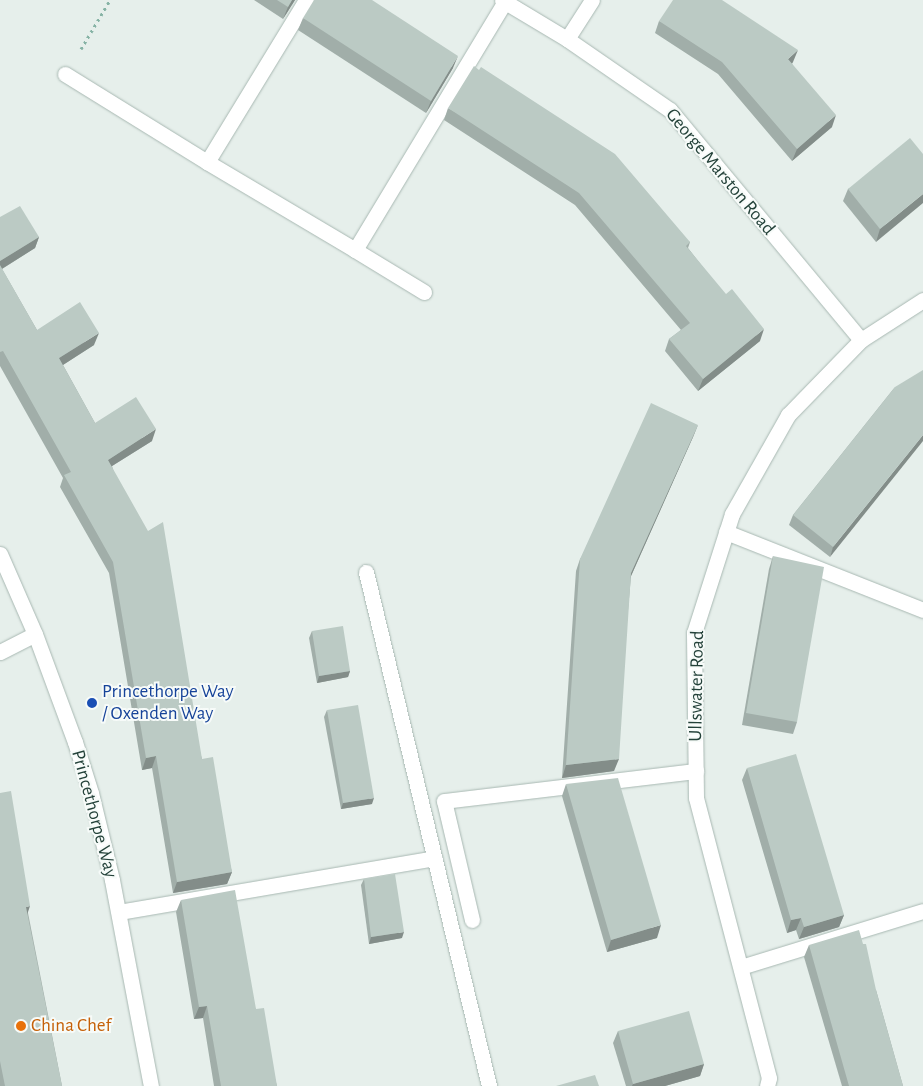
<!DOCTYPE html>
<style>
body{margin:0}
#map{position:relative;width:923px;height:1086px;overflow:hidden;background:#e6efeb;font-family:"Alegreya Sans",sans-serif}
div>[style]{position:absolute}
.path>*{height:3px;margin-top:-1.5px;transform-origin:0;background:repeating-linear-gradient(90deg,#86b3a5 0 2.5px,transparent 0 6.5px)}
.roads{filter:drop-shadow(0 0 1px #a8b8b2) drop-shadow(0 0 1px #a8b8b2)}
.lane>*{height:15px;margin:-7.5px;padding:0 7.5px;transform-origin:7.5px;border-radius:7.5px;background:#fff}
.street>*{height:15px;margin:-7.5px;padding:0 7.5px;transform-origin:7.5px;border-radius:7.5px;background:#fff}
.secondary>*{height:15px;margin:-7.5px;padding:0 7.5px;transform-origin:7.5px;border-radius:7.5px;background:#fff}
.wall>*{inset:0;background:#a1aea9}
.shaded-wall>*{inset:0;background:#838d89}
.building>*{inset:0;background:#bbcac4}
.dots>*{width:14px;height:14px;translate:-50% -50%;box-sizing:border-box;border:2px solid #f7fbf9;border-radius:50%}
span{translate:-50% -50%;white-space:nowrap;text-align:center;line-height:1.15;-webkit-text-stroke:4px #f7fbf9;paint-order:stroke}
.street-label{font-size:19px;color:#24423a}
.transit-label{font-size:19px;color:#164399}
.left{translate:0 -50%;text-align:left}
.food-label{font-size:19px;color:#c56008}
</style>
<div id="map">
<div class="path">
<div style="left:81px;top:49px;width:57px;rotate:-59.4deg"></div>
</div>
<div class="roads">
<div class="lane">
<div style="left:306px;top:0;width:190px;rotate:121.4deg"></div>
<div style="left:207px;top:162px;width:172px;rotate:30.7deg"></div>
<div style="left:65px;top:74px;width:167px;rotate:31.8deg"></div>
<div style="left:424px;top:292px;width:81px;rotate:-148.7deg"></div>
<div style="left:355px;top:250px;width:291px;rotate:-58.9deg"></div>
<div style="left:726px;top:532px;width:212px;rotate:21.6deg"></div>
<div style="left:366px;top:572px;width:529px;rotate:76.54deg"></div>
<div style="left:0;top:652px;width:39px;rotate:-27deg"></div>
<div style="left:119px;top:912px;width:320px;rotate:-9.7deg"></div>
<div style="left:472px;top:920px;width:122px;rotate:-103.2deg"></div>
<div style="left:444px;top:801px;width:254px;rotate:-6.8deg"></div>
<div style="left:741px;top:967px;width:190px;rotate:-17.1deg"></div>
</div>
<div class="street">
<div style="left:502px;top:0;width:76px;rotate:31deg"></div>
<div style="left:567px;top:39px;width:125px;rotate:34.6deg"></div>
<div style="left:670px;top:110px;width:299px;rotate:50.3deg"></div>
<div style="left:567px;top:39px;width:46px;rotate:-57.3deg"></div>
<div style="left:767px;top:1086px;width:8px;rotate:-76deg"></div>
<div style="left:769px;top:1078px;width:289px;rotate:-104.6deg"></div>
<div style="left:696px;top:798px;width:165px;rotate:-90.7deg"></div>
<div style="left:694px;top:633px;width:125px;rotate:-72.3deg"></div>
<div style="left:732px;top:514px;width:114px;rotate:-60.5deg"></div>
<div style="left:788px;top:415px;width:105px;rotate:-45.8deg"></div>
<div style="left:861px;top:340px;width:74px;rotate:-32.8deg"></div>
</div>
<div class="secondary">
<div style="left:0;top:554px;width:87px;rotate:66.4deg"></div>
<div style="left:35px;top:634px;width:115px;rotate:69.7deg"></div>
<div style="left:75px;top:742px;width:53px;rotate:72.6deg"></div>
<div style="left:91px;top:793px;width:89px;rotate:76.4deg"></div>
<div style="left:112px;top:880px;width:210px;rotate:79.3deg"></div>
</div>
</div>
<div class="wall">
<div style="clip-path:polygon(254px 0,295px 0,283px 19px)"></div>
<div style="clip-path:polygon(303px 18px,453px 68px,426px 113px,298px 30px)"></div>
<div style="clip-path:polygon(659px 21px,793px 62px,792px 64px,832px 127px,792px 161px,718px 74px,655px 33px)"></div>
<div style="clip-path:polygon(448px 108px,690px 242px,688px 248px,760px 341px,698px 391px,665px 351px,669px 339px,681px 330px,575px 205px,444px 120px)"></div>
<div style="clip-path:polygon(923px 154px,876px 242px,843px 201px,848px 189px)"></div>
<div style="clip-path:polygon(0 217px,39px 237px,35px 248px,2px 269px,37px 330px,94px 345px,63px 365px,95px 423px,152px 441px,112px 466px,202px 759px,232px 872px,227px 884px,173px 893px,152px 768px,142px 770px,109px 573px,60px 487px,63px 478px,0 366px)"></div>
<div style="clip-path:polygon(895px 387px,830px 557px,789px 525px,793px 515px)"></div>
<div style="clip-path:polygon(698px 425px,693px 437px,631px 576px,614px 771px,562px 778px,576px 571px,580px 559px)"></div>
<div style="clip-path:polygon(773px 556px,797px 722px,793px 734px,742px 725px,769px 569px)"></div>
<div style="clip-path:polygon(312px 631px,350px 671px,348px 677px,317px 683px,309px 638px)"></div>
<div style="clip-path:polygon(327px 710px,372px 804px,341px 809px,324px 717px)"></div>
<div style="clip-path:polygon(747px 768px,844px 915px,839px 927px,799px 939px,796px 930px,787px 933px,742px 780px)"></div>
<div style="clip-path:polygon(566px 784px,657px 938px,607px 952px,562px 796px)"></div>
<div style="clip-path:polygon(0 793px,28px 913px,62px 1086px,0 1086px)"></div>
<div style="clip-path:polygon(364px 879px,402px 938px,369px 944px,361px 885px)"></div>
<div style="clip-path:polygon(181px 900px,256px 1009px,277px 1086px,214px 1086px,203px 1018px,194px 1019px,176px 912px)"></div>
<div style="clip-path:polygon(809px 945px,876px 990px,903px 1086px,842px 1086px,804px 957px)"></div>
<div style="clip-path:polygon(618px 1031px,704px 1064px,700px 1076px,665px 1086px,626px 1086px,613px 1043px)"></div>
</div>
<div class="shaded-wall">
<div style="clip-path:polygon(292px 0,295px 0,283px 19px,288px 7px)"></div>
<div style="clip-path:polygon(798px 50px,793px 62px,784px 71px,788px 59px)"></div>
<div style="clip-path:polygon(458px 56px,453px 68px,426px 113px,431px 101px)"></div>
<div style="clip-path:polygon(836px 115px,832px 127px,792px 161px,797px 149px)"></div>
<div style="clip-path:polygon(923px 194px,923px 203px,876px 242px,880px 229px)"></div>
<div style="clip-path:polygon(39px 237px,35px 248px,0 270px,0 261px)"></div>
<div style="clip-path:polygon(764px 329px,760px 341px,698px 391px,703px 379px)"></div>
<div style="clip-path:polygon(99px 333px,94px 345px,55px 370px,59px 358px)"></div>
<div style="clip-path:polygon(698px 425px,693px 437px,627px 585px,631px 573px)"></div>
<div style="clip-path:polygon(156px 429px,152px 441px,104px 471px,108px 460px)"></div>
<div style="clip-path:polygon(923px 435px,923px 441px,830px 557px,833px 547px)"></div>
<div style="clip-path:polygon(350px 671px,348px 677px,317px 683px,319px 676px)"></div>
<div style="clip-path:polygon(156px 756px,152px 768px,142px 770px,146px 758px)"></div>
<div style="clip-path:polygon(619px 759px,614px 771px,562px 778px,566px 765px)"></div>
<div style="clip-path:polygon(374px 798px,372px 804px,341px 809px,343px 803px)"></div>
<div style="clip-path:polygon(232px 872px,227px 884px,173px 893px,177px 882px)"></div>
<div style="clip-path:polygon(30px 906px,25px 921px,26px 907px)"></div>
<div style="clip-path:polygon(844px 915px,839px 927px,799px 939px,804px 927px)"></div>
<div style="clip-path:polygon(801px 918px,796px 930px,787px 933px,791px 920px)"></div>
<div style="clip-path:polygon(661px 925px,657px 938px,607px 952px,611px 940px)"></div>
<div style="clip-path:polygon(404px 932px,402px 938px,369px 944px,371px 937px)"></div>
<div style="clip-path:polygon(207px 1006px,203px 1018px,194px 1019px,199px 1007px)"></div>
<div style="clip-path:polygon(704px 1064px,700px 1076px,665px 1086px,632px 1086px,633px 1084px)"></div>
</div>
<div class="building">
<div style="clip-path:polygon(277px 0,292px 0,288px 7px)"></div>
<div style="clip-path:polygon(314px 0,372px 0,458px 56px,431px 101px,303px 18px)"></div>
<div style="clip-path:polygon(673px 0,722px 0,798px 50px,788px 59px,836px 115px,797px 149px,722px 62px,659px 21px)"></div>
<div style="clip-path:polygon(474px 66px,479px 70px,481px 67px,615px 154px,690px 242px,686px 246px,726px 294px,732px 289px,764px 329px,703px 379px,669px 339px,690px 323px,579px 193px,448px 108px)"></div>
<div style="clip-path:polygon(910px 138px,923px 154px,923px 194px,880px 229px,848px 189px)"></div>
<div style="clip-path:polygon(20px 206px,39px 237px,0 261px,0 217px)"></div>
<div style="clip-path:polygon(0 265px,37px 330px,80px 302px,99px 333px,59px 358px,95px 423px,136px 397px,156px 429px,108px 460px,148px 531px,163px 522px,202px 759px,213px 757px,232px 872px,177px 882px,156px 756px,146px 758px,113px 562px,64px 475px,71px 472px,3px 351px,0 352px)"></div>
<div style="clip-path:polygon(923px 370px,923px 435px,833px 547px,793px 515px,895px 387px)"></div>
<div style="clip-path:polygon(651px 403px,698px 425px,631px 573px,619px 759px,566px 765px,580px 559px)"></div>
<div style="clip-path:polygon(773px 556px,824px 567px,797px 722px,746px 713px)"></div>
<div style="clip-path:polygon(343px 626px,350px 671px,319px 676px,312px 631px)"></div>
<div style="clip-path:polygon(358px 705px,374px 798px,343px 803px,327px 710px)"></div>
<div style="clip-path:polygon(796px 754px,844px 915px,804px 927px,801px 918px,791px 920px,747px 768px)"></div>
<div style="clip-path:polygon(618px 778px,661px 925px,611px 940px,566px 784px)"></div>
<div style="clip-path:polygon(11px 791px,30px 906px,26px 907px,62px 1086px,5px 1086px,0 1061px,0 793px)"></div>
<div style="clip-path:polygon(395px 874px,404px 932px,371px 937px,364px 879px)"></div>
<div style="clip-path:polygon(235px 890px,256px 1009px,264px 1008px,277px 1086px,221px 1086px,207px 1006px,199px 1007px,181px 900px)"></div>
<div style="clip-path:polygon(859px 930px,863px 944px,866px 944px,876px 990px,903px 1086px,849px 1086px,809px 945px)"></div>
<div style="clip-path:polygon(689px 1011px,704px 1064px,633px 1084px,618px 1031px)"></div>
<div style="clip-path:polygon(595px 1075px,599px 1086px,556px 1086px)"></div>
</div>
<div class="dots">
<div style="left:92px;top:703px;background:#1a4fb4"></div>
<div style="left:21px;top:1026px;background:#e8710a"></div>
</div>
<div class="street-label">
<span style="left:720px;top:172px;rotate:50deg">George Marston Road</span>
<span style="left:697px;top:686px;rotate:-89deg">Ullswater Road</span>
<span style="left:94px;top:814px;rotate:75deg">Princethorpe Way</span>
</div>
<div class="transit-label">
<span class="left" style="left:102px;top:703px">Princethorpe Way<br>/ Oxenden Way</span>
</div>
<div class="food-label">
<span class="left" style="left:31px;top:1026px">China Chef</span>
</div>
</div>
